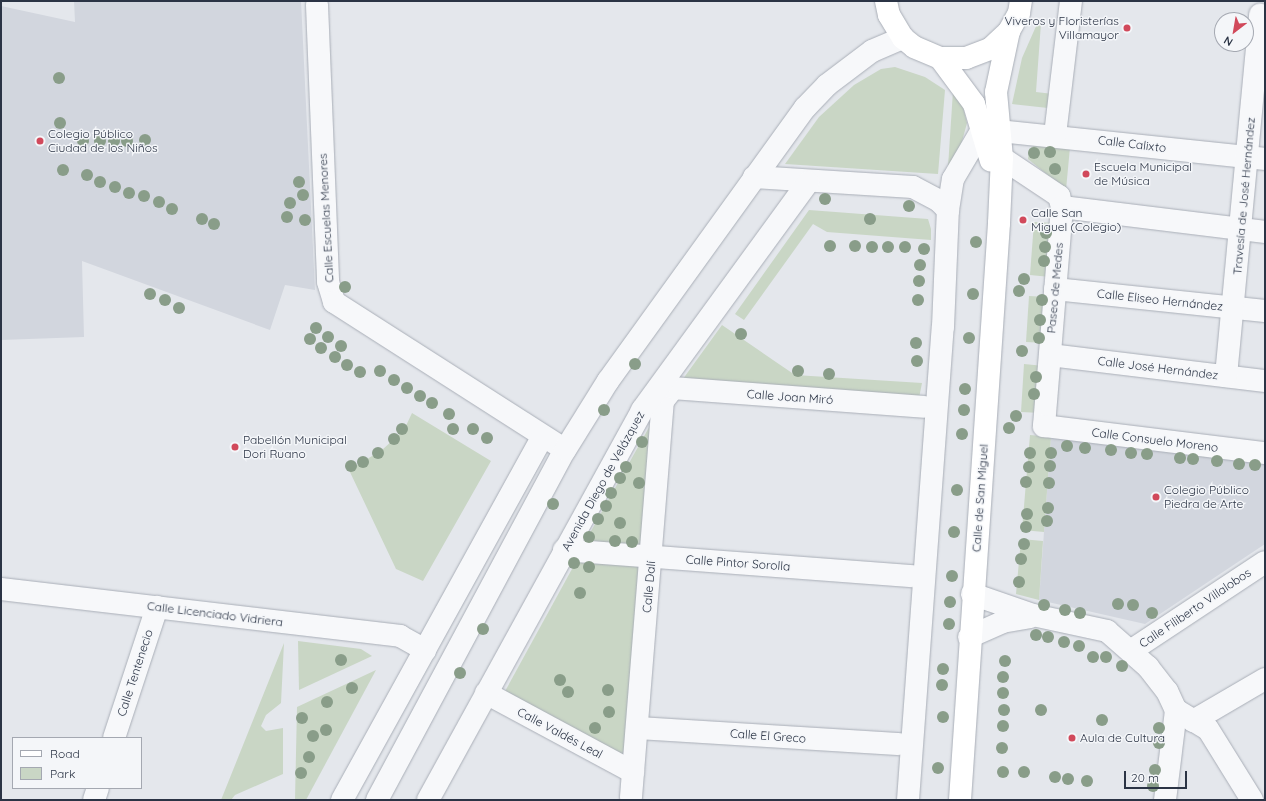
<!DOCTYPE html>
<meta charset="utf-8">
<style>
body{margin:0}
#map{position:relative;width:1266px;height:801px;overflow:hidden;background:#e4e7ec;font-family:Quicksand,sans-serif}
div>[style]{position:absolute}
.built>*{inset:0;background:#d2d6de}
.green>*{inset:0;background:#c9d6c5}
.roads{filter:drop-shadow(0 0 1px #a9aeb7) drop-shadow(0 0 1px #a9aeb7)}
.minor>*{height:22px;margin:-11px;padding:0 11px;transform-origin:11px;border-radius:11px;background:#f7f8fa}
.major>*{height:22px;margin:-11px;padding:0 11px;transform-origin:11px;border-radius:11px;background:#fff}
.trees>*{width:12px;height:12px;margin:-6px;border-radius:50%;background:#899d89}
.dots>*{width:11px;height:11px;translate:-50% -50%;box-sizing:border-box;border:2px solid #f4f6f9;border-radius:50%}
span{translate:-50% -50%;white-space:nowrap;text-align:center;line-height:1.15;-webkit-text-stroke:3px #f4f6f9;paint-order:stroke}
.poi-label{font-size:12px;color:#2b3445}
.right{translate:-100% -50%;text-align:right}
.left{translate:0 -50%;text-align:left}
.street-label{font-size:12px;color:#2b3445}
.frame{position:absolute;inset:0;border:2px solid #2b3445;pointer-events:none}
.legend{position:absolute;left:12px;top:737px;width:130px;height:52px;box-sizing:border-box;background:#f4f6f9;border:1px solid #a4a8b1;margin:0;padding:5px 7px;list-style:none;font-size:12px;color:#2b3445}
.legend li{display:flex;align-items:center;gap:8px;height:20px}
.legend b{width:20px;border:1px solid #a4a8b1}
.north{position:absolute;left:1214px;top:12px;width:40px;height:40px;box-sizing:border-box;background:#f4f6f9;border:1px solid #a4a8b1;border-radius:50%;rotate:211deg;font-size:11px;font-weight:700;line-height:16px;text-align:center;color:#2b3445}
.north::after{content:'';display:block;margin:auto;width:14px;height:18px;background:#d1495b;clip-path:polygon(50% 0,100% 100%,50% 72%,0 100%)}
.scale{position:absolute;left:1124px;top:771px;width:63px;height:18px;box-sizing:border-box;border:2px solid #2b3445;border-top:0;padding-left:5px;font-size:12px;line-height:14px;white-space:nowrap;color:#2b3445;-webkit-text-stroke:3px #f4f6f9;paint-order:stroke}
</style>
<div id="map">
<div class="built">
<div style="clip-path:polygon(74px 1px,301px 1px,315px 290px,285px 285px,270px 330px,82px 261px,84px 337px,1px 340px,1px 6px,75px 22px)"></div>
<div style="clip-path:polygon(1051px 437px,1265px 462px,1265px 544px,1145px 624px,1039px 600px)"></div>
</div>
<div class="green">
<div style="clip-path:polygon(1041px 23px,1036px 92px,1053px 94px,1048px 108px,1012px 104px,1022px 58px,1037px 24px)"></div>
<div style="clip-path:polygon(895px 67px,925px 77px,945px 90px,938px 174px,785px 164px,819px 117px,854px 85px,881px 69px)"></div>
<div style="clip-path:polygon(953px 91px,962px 102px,967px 123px,961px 145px,948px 167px)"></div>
<div style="clip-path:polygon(1035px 145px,1070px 147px,1066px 190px,1028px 159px,1029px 149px)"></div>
<div style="clip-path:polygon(809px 210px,928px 219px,931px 229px,931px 240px,827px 232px,813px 224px,744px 320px,735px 314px)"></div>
<div style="clip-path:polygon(1034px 222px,1054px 223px,1050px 277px,1030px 275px)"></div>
<div style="clip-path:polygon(1029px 296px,1049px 297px,1046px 343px,1026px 342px)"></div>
<div style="clip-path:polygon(722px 325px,795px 375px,922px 383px,919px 398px,680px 383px)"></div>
<div style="clip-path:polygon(1024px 364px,1044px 366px,1041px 413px,1021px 412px)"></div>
<div style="clip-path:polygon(412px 413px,491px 461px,423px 581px,396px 569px,349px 470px,382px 450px,404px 430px)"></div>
<div style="clip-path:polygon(657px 413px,649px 537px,635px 549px,590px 545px,586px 540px)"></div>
<div style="clip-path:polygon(1030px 435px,1051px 437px,1044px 532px,1022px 530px)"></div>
<div style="clip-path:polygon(1021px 539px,1043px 541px,1039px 600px,1016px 594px)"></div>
<div style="clip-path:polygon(578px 558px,634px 562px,645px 575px,630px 764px,503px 695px)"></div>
<div style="clip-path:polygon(298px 641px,361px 649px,372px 656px,299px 690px)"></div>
<div style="clip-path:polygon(284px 643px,281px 703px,266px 715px,261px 726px,266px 731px,283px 728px,283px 774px,235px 795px,231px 800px,221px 800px)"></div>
<div style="clip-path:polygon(376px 670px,306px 800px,295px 800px,297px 707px)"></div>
</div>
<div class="roads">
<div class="minor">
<div style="left:317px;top:5px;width:277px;rotate:87.7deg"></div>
<div style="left:328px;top:282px;width:21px;rotate:73deg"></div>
<div style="left:334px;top:302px;width:274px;rotate:32.6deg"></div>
<div style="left:999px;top:131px;width:267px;rotate:6deg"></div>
<div style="left:1055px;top:135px;width:135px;rotate:-83.2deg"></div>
<div style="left:1002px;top:158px;width:69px;rotate:33.7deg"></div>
<div style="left:1059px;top:196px;width:11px;rotate:75deg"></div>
<div style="left:1062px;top:207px;width:220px;rotate:94.7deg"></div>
<div style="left:1044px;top:426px;width:223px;rotate:7deg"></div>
<div style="left:754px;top:177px;width:159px;rotate:3.6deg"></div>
<div style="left:913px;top:187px;width:30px;rotate:28deg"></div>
<div style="left:939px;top:201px;width:13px;rotate:45deg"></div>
<div style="left:1062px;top:207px;width:205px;rotate:7deg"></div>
<div style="left:1055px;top:289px;width:211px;rotate:6deg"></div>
<div style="left:1050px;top:355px;width:217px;rotate:6.9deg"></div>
<div style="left:1226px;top:376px;width:363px;rotate:-84.6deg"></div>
<div style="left:564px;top:550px;width:349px;rotate:4.3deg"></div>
<div style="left:1px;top:589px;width:402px;rotate:6.7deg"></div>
<div style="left:400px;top:636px;width:29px;rotate:29deg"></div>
<div style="left:972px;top:594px;width:65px;rotate:19deg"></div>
<div style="left:1033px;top:615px;width:76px;rotate:12.2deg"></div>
<div style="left:1107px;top:631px;width:55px;rotate:41.3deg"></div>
<div style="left:1148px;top:667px;width:31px;rotate:52deg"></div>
<div style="left:1167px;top:691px;width:21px;rotate:65deg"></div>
<div style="left:1176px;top:710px;width:37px;rotate:31deg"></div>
<div style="left:1208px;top:729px;width:84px;rotate:58.2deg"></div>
<div style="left:969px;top:637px;width:36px;rotate:-24deg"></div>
<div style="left:1002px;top:622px;width:28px;rotate:-10deg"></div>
<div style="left:1132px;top:650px;width:159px;rotate:-33.5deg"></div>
<div style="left:486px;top:693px;width:167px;rotate:28.3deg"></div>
<div style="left:1193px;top:721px;width:83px;rotate:-30.3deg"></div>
<div style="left:637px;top:728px;width:262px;rotate:3.5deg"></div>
<div style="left:114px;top:738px;width:138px;rotate:-71.8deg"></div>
<div style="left:631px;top:797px;width:397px;rotate:-85.4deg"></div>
<div style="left:663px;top:401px;width:16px;rotate:-52deg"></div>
<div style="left:673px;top:388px;width:251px;rotate:4.3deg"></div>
<div style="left:94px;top:800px;width:13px;rotate:-72deg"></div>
<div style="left:342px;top:800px;width:414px;rotate:-61.1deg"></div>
<div style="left:377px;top:800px;width:397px;rotate:-61.8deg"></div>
<div style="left:565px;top:450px;width:81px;rotate:-58.1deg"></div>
<div style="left:608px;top:381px;width:337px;rotate:-54.2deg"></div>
<div style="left:805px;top:108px;width:32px;rotate:-46deg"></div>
<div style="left:827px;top:85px;width:56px;rotate:-37.1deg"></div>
<div style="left:872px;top:51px;width:34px;rotate:-23deg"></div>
<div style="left:428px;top:800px;width:445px;rotate:-61.2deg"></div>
<div style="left:642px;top:410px;width:282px;rotate:-53.9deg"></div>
<div style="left:908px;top:800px;width:474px;rotate:-85.8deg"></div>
<div style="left:943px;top:327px;width:117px;rotate:-87.6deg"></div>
<div style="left:948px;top:210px;width:31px;rotate:-81deg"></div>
<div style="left:953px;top:179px;width:59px;rotate:-59.5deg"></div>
<div style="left:1165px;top:800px;width:91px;rotate:-83deg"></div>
</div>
<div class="major">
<div style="left:886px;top:1px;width:14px;rotate:78deg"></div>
<div style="left:889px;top:15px;width:27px;rotate:59deg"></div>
<div style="left:903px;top:38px;width:14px;rotate:39deg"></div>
<div style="left:914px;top:47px;width:28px;rotate:23deg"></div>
<div style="left:940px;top:58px;width:26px"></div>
<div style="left:966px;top:58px;width:26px;rotate:-21deg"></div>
<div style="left:990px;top:49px;width:26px;rotate:-43deg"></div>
<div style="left:1009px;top:31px;width:21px;rotate:-61deg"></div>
<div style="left:1019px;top:13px;width:12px;rotate:-81deg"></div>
<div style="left:940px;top:58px;width:57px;rotate:53.5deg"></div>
<div style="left:974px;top:104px;width:59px;rotate:73.4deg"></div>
<div style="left:960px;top:800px;width:578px;rotate:-86.13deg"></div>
<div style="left:999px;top:223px;width:65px;rotate:-87.4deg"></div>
<div style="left:1002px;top:158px;width:66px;rotate:-95.2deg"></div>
<div style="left:996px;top:92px;width:62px;rotate:-78deg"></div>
</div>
</div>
<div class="trees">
<div style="left:59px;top:78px"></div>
<div style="left:60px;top:123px"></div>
<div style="left:145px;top:140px"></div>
<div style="left:83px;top:141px"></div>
<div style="left:100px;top:141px"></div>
<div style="left:114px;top:141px"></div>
<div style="left:127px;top:141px"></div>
<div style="left:1050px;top:152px"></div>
<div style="left:1034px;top:153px"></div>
<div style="left:1055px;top:169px"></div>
<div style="left:63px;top:170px"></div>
<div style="left:87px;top:175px"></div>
<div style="left:100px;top:182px"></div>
<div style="left:299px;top:182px"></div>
<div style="left:115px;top:187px"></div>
<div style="left:129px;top:193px"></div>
<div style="left:303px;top:195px"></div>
<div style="left:144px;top:196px"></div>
<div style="left:825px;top:199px"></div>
<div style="left:159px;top:202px"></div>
<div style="left:290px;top:203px"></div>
<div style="left:909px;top:206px"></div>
<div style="left:172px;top:209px"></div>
<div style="left:287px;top:217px"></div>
<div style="left:202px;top:219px"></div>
<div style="left:870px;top:219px"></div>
<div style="left:305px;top:220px"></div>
<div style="left:214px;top:224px"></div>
<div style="left:1046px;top:233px"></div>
<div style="left:976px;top:242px"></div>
<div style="left:830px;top:246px"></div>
<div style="left:855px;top:246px"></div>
<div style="left:872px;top:247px"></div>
<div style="left:888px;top:247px"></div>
<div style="left:905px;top:247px"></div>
<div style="left:1045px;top:247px"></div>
<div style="left:924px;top:249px"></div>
<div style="left:1044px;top:261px"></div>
<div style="left:920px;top:265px"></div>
<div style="left:1024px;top:279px"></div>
<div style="left:919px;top:281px"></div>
<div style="left:345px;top:287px"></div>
<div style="left:1019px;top:291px"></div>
<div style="left:150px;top:294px"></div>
<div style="left:973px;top:294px"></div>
<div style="left:165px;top:300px"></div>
<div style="left:918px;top:300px"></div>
<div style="left:1042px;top:300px"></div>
<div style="left:179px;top:308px"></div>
<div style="left:1040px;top:320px"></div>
<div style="left:316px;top:328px"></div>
<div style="left:741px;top:334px"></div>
<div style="left:328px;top:337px"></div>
<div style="left:969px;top:338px"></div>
<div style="left:1039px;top:338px"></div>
<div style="left:310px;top:339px"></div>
<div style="left:916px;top:343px"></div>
<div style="left:341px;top:346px"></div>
<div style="left:321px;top:348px"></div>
<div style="left:1022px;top:351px"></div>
<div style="left:335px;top:357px"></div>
<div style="left:917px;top:361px"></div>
<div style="left:635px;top:364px"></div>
<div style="left:347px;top:365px"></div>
<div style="left:380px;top:371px"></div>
<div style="left:798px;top:371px"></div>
<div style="left:360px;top:372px"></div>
<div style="left:829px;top:374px"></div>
<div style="left:1036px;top:377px"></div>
<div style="left:394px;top:380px"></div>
<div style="left:407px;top:388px"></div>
<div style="left:965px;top:389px"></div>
<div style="left:1034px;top:394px"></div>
<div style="left:420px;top:396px"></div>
<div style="left:432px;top:403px"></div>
<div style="left:604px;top:410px"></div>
<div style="left:964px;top:410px"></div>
<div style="left:449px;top:414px"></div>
<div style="left:1016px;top:416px"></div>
<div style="left:1009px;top:428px"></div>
<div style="left:402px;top:429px"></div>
<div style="left:453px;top:429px"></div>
<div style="left:473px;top:429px"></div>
<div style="left:962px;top:434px"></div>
<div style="left:487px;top:438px"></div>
<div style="left:394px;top:439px"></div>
<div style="left:642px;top:442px"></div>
<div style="left:1067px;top:446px"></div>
<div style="left:1085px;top:448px"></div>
<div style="left:1111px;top:450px"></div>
<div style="left:378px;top:453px"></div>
<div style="left:1030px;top:453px"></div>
<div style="left:1051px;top:453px"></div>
<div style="left:1131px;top:453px"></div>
<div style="left:1147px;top:454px"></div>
<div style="left:1180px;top:458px"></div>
<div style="left:1193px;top:459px"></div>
<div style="left:1217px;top:461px"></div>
<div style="left:363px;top:462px"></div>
<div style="left:1239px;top:464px"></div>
<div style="left:1255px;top:465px"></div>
<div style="left:351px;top:466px"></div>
<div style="left:1050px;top:466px"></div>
<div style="left:626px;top:467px"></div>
<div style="left:1029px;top:467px"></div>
<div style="left:620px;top:478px"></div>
<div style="left:1026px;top:482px"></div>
<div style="left:639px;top:483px"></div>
<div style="left:1049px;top:483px"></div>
<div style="left:957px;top:490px"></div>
<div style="left:611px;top:493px"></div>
<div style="left:553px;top:504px"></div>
<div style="left:606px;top:506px"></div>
<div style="left:1048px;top:508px"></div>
<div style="left:1027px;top:514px"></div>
<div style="left:598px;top:519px"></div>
<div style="left:1047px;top:521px"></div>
<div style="left:620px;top:523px"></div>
<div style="left:1026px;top:527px"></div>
<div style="left:954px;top:532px"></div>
<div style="left:589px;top:537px"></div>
<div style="left:615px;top:541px"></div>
<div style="left:632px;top:542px"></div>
<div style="left:1024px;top:544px"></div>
<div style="left:1021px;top:559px"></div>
<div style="left:574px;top:563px"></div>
<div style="left:589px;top:567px"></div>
<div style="left:952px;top:576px"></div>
<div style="left:1019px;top:582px"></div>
<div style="left:580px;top:593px"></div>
<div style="left:950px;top:602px"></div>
<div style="left:1118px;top:604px"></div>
<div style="left:1044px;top:605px"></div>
<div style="left:1133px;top:605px"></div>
<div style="left:1065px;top:610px"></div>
<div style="left:1080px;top:613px"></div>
<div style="left:1152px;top:613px"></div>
<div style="left:949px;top:624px"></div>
<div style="left:483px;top:629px"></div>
<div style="left:1036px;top:635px"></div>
<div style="left:1048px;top:637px"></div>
<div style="left:1064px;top:642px"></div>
<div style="left:1079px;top:646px"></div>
<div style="left:1093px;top:657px"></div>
<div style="left:1106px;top:657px"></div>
<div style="left:341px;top:660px"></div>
<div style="left:1005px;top:661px"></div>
<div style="left:1122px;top:666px"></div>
<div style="left:943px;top:669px"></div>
<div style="left:460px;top:673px"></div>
<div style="left:1003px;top:677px"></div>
<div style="left:560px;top:680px"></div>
<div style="left:942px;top:685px"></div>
<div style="left:352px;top:688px"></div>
<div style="left:608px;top:690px"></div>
<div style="left:568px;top:692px"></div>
<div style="left:1003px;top:693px"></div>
<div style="left:327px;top:702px"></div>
<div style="left:1004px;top:710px"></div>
<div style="left:1041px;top:710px"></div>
<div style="left:609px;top:712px"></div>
<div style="left:943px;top:717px"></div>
<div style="left:302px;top:718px"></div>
<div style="left:1102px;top:720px"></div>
<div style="left:1003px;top:726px"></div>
<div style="left:595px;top:728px"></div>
<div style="left:1159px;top:728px"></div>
<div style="left:326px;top:730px"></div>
<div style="left:313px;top:736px"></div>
<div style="left:1159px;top:743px"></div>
<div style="left:1002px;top:748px"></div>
<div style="left:309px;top:757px"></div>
<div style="left:938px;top:768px"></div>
<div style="left:1155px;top:770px"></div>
<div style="left:1003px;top:772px"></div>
<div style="left:1024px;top:772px"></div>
<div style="left:301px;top:773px"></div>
<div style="left:1055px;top:777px"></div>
<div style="left:1068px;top:779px"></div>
<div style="left:1087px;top:781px"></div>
<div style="left:1153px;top:786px"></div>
</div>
<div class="dots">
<div style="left:1127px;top:28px;background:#d1495b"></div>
<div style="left:40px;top:141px;background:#d1495b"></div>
<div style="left:1086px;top:174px;background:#d1495b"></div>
<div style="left:1023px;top:220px;background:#d1495b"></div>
<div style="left:235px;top:447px;background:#d1495b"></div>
<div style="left:1156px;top:497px;background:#d1495b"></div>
<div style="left:1072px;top:738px;background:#d1495b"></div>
</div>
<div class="poi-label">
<span class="right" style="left:1119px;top:28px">Viveros y Floristerías<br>Villamayor</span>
<span class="left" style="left:48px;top:141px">Colegio Público<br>Ciudad de los Niños</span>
<span class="left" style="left:1094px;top:174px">Escuela Municipal<br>de Música</span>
<span class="left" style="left:1031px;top:220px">Calle San<br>Miguel (Colegio)</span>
<span class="left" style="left:243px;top:447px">Pabellón Municipal<br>Dori Ruano</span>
<span class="left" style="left:1164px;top:497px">Colegio Público<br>Piedra de Arte</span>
<span class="left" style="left:1080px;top:738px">Aula de Cultura</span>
</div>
<div class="street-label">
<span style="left:1132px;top:144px;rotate:7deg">Calle Calixto</span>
<span style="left:1244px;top:196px;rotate:-85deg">Travesía de José Hernández</span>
<span style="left:326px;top:218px;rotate:-93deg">Calle Escuelas Menores</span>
<span style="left:1055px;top:288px;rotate:-85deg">Paseo de Medes</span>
<span style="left:1160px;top:300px;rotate:6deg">Calle Eliseo Hernández</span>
<span style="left:1158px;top:368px;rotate:7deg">Calle José Hernández</span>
<span style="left:790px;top:397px;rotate:4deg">Calle Joan Miró</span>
<span style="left:1155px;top:440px;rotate:7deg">Calle Consuelo Moreno</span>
<span style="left:603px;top:481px;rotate:-61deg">Avenida Diego de Velázquez</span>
<span style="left:980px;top:498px;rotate:-86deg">Calle de San Miguel</span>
<span style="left:738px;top:563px;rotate:4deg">Calle Pintor Sorolla</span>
<span style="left:649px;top:587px;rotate:-85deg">Calle Dalí</span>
<span style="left:1195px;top:608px;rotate:-34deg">Calle Filiberto Villalobos</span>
<span style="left:215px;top:614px;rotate:7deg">Calle Licenciado Vidriera</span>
<span style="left:135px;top:673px;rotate:-72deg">Calle Tentenecio</span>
<span style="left:560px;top:733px;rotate:28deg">Calle Valdés Leal</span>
<span style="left:768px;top:736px;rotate:4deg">Calle El Greco</span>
</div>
<div class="frame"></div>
<ul class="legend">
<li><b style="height:5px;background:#fff"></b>Road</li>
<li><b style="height:11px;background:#c9d6c5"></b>Park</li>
</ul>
<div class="north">N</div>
<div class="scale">20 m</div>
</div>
